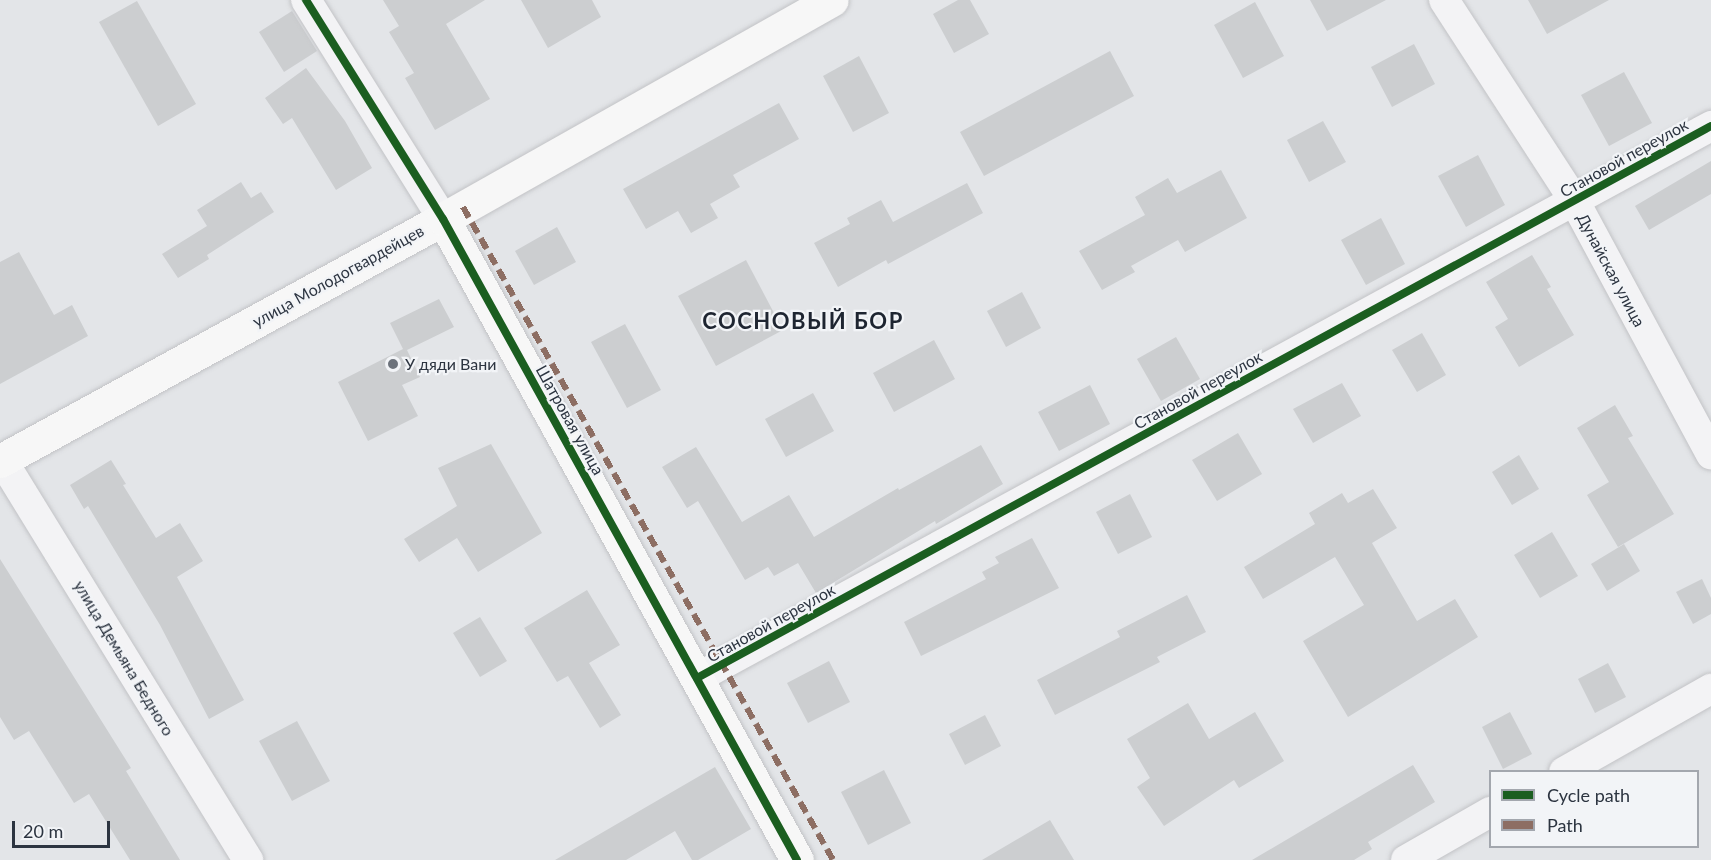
<!DOCTYPE html>
<meta charset="utf-8">
<style>
body{margin:0}
#map{position:relative;width:1711px;height:860px;overflow:hidden;background:#e3e5e8;font-family:Lato,sans-serif}
div>[style]{position:absolute}
.building>*{inset:0;background:#ccced0}
.roads{filter:drop-shadow(0 0 2px #c2c3c6) drop-shadow(0 0 2px #c2c3c6)}
.street>*{height:30px;margin:-15px;padding:0 15px;transform-origin:15px;border-radius:15px;background:#f3f3f5}
.secondary>*{height:33px;margin:-16.5px;padding:0 16.5px;transform-origin:16.5px;border-radius:16.5px;background:#f7f7f7}
.quiet>*{height:6px;margin-top:-3px;transform-origin:0;background:repeating-linear-gradient(90deg,#8d6e63 0 12px,transparent 0 18px)}
.cycleway>*{height:8px;margin:-4px;padding:0 4px;transform-origin:4px;border-radius:4px;background:#1b5e20}
.dots>*{width:16px;height:16px;translate:-50% -50%;box-sizing:border-box;border:3px solid #f2f4f7;border-radius:50%}
span{translate:-50% -50%;white-space:nowrap;text-align:center;line-height:1.15;-webkit-text-stroke:4.5px #f2f4f7;paint-order:stroke}
.street-label{font-size:16px;color:#2c3440}
.poi-label{font-size:16px;color:#2c3440}
.left{translate:0 -50%;text-align:left}
.district-label{font-size:22px;color:#1e2531;font-weight:700;letter-spacing:1.5px}
.legend{position:absolute;left:1489px;top:770px;width:210px;height:78px;box-sizing:border-box;background:#f2f4f7;border:2px solid #a3a7ae;margin:0;padding:8px 10px;list-style:none;font-size:18px;color:#2c3440}
.legend li{display:flex;align-items:center;gap:12px;height:30px}
.legend b{width:30px;border:2px solid #a3a7ae}
.scale{position:absolute;left:12px;top:821px;width:98px;height:27px;box-sizing:border-box;border:3px solid #2c3440;border-top:0;padding-left:8px;font-size:18px;line-height:21px;white-space:nowrap;color:#2c3440;-webkit-text-stroke:4px #f2f4f7;paint-order:stroke}
</style>
<div id="map">
<div class="building">
<div style="clip-path:polygon(383px 0,485px 0,446px 24px,490px 99px,435px 130px,405px 78px,414px 73px,389px 32px,399px 26px)"></div>
<div style="clip-path:polygon(521px 0,592px 0,601px 17px,548px 48px)"></div>
<div style="clip-path:polygon(958px 0,970px 0,989px 34px,954px 53px,933px 14px)"></div>
<div style="clip-path:polygon(1310px 0,1386px 0,1327px 31px)"></div>
<div style="clip-path:polygon(1528px 0,1609px 0,1547px 34px)"></div>
<div style="clip-path:polygon(137px 1px,196px 104px,158px 126px,99px 22px)"></div>
<div style="clip-path:polygon(1255px 2px,1284px 56px,1243px 78px,1214px 25px)"></div>
<div style="clip-path:polygon(292px 11px,317px 51px,284px 72px,259px 32px)"></div>
<div style="clip-path:polygon(1414px 44px,1435px 84px,1392px 107px,1371px 67px)"></div>
<div style="clip-path:polygon(1110px 51px,1134px 96px,984px 176px,960px 132px)"></div>
<div style="clip-path:polygon(859px 56px,889px 113px,853px 132px,823px 76px)"></div>
<div style="clip-path:polygon(306px 68px,345px 121px,372px 168px,336px 190px,292px 118px,283px 124px,265px 98px)"></div>
<div style="clip-path:polygon(1624px 72px,1652px 123px,1609px 146px,1581px 95px)"></div>
<div style="clip-path:polygon(779px 103px,799px 139px,733px 175px,740px 187px,710px 204px,718px 218px,691px 233px,678px 211px,646px 229px,623px 189px)"></div>
<div style="clip-path:polygon(1323px 121px,1346px 162px,1309px 182px,1287px 140px)"></div>
<div style="clip-path:polygon(1478px 155px,1505px 205px,1466px 227px,1438px 176px)"></div>
<div style="clip-path:polygon(1711px 161px,1711px 194px,1649px 230px,1635px 206px)"></div>
<div style="clip-path:polygon(1221px 170px,1247px 218px,1185px 252px,1178px 240px,1131px 266px,1135px 272px,1102px 290px,1079px 251px,1145px 215px,1135px 197px,1168px 178px,1177px 193px)"></div>
<div style="clip-path:polygon(241px 182px,251px 198px,261px 192px,274px 212px,207px 255px,209px 259px,178px 278px,162px 254px,207px 226px,197px 210px)"></div>
<div style="clip-path:polygon(967px 183px,983px 213px,888px 264px,886px 260px,838px 287px,814px 243px,850px 224px,847px 218px,881px 200px,893px 222px)"></div>
<div style="clip-path:polygon(1381px 218px,1405px 264px,1366px 285px,1341px 240px)"></div>
<div style="clip-path:polygon(557px 227px,576px 262px,534px 285px,515px 251px)"></div>
<div style="clip-path:polygon(19px 252px,54px 315px,72px 305px,88px 336px,0 384px,0 262px)"></div>
<div style="clip-path:polygon(1532px 255px,1551px 287px,1547px 289px,1574px 335px,1519px 367px,1495px 327px,1508px 319px,1486px 282px)"></div>
<div style="clip-path:polygon(746px 260px,783px 330px,716px 366px,678px 296px)"></div>
<div style="clip-path:polygon(1022px 292px,1041px 328px,1006px 347px,987px 311px)"></div>
<div style="clip-path:polygon(439px 299px,454px 327px,407px 350px,420px 377px,402px 385px,418px 416px,368px 441px,338px 382px,403px 349px,390px 323px)"></div>
<div style="clip-path:polygon(625px 324px,661px 390px,627px 408px,591px 342px)"></div>
<div style="clip-path:polygon(1422px 333px,1446px 375px,1417px 392px,1392px 350px)"></div>
<div style="clip-path:polygon(1176px 337px,1200px 379px,1161px 401px,1137px 359px)"></div>
<div style="clip-path:polygon(934px 340px,955px 379px,894px 412px,873px 373px)"></div>
<div style="clip-path:polygon(1342px 383px,1361px 416px,1313px 443px,1293px 409px)"></div>
<div style="clip-path:polygon(1090px 385px,1110px 424px,1059px 451px,1038px 412px)"></div>
<div style="clip-path:polygon(813px 393px,834px 431px,786px 457px,765px 419px)"></div>
<div style="clip-path:polygon(1615px 405px,1633px 436px,1628px 438px,1674px 514px,1618px 547px,1587px 495px,1609px 482px,1577px 428px)"></div>
<div style="clip-path:polygon(1238px 433px,1262px 474px,1217px 501px,1192px 460px)"></div>
<div style="clip-path:polygon(491px 444px,542px 533px,478px 572px,457px 538px,419px 562px,404px 539px,457px 506px,438px 468px)"></div>
<div style="clip-path:polygon(981px 445px,1003px 484px,936px 524px,935px 521px,816px 593px,798px 563px,774px 576px,768px 567px,745px 580px,698px 501px,687px 508px,662px 467px,696px 447px,742px 522px,789px 495px,814px 537px,898px 488px,899px 490px)"></div>
<div style="clip-path:polygon(1519px 455px,1539px 489px,1512px 505px,1492px 472px)"></div>
<div style="clip-path:polygon(111px 460px,126px 484px,123px 485px,156px 538px,180px 523px,203px 561px,177px 577px,244px 700px,209px 719px,160px 625px,88px 506px,84px 509px,70px 485px)"></div>
<div style="clip-path:polygon(1373px 489px,1397px 528px,1372px 543px,1417px 621px,1455px 599px,1478px 637px,1348px 717px,1303px 641px,1364px 605px,1335px 557px,1263px 599px,1244px 567px,1315px 524px,1309px 513px,1342px 493px,1348px 503px)"></div>
<div style="clip-path:polygon(1130px 494px,1152px 537px,1118px 554px,1096px 512px)"></div>
<div style="clip-path:polygon(1552px 532px,1578px 576px,1540px 598px,1514px 555px)"></div>
<div style="clip-path:polygon(1032px 538px,1059px 588px,921px 656px,904px 622px,986px 579px,982px 572px,999px 563px,995px 557px)"></div>
<div style="clip-path:polygon(1624px 544px,1640px 571px,1607px 591px,1591px 564px)"></div>
<div style="clip-path:polygon(0 559px,131px 768px,126px 771px,180px 860px,130px 860px,89px 794px,74px 803px,29px 731px,14px 740px,0 717px)"></div>
<div style="clip-path:polygon(1702px 579px,1711px 598px,1711px 614px,1693px 624px,1676px 592px)"></div>
<div style="clip-path:polygon(587px 590px,620px 645px,589px 663px,621px 715px,600px 728px,568px 676px,557px 682px,524px 628px)"></div>
<div style="clip-path:polygon(1187px 595px,1206px 632px,1157px 657px,1160px 662px,1055px 715px,1037px 680px,1120px 637px,1117px 631px)"></div>
<div style="clip-path:polygon(480px 617px,507px 661px,480px 677px,453px 633px)"></div>
<div style="clip-path:polygon(829px 661px,850px 702px,808px 723px,787px 683px)"></div>
<div style="clip-path:polygon(1608px 663px,1626px 697px,1595px 713px,1578px 679px)"></div>
<div style="clip-path:polygon(1188px 703px,1209px 739px,1255px 712px,1284px 761px,1239px 788px,1234px 780px,1164px 826px,1137px 787px,1150px 778px,1127px 739px)"></div>
<div style="clip-path:polygon(1510px 712px,1532px 754px,1503px 769px,1482px 727px)"></div>
<div style="clip-path:polygon(985px 715px,1001px 746px,965px 765px,949px 734px)"></div>
<div style="clip-path:polygon(297px 721px,330px 781px,292px 801px,259px 741px)"></div>
<div style="clip-path:polygon(1413px 765px,1435px 802px,1368px 842px,1372px 849px,1354px 860px,1252px 860px)"></div>
<div style="clip-path:polygon(715px 767px,751px 829px,698px 860px,692px 860px,675px 831px,626px 860px,555px 860px)"></div>
<div style="clip-path:polygon(884px 770px,911px 823px,868px 845px,841px 792px)"></div>
<div style="clip-path:polygon(1050px 820px,1074px 860px,982px 860px)"></div>
</div>
<div class="roads">
<div class="street">
<div style="left:306px;top:0;width:258px;rotate:58deg"></div>
<div style="left:1444px;top:0;width:239px;rotate:57deg"></div>
<div style="left:1574px;top:200px;width:289px;rotate:61.7deg"></div>
<div style="left:2px;top:460px;width:470px;rotate:58.4deg"></div>
<div style="left:697px;top:678px;width:1155px;rotate:-28.56deg"></div>
<div style="left:1564px;top:772px;width:169px;rotate:-29.5deg"></div>
<div style="left:1406px;top:860px;width:97px;rotate:-29.7deg"></div>
</div>
<div class="secondary">
<div style="left:443px;top:219px;width:732px;rotate:61.09deg"></div>
<div style="left:0;top:461px;width:505px;rotate:-28.65deg"></div>
<div style="left:443px;top:219px;width:446px;rotate:-29.4deg"></div>
</div>
</div>
<div class="quiet">
<div style="left:463px;top:207px;width:751px;rotate:60.46deg"></div>
</div>
<div class="cycleway">
<div style="left:306px;top:0;width:258px;rotate:58deg"></div>
<div style="left:443px;top:219px;width:732px;rotate:61.09deg"></div>
<div style="left:697px;top:678px;width:1155px;rotate:-28.56deg"></div>
</div>
<div class="dots">
<div style="left:393px;top:364px;background:#6c727b"></div>
</div>
<div class="street-label">
<span style="left:1624px;top:158px;rotate:-29deg">Становой переулок</span>
<span style="left:1611px;top:270px;rotate:62deg">Дунайская улица</span>
<span style="left:338px;top:276px;rotate:-29deg">улица Молодогвардейцев</span>
<span style="left:1198px;top:390px;rotate:-29deg">Становой переулок</span>
<span style="left:570px;top:420px;rotate:61deg">Шатровая улица</span>
<span style="left:771px;top:623px;rotate:-29deg">Становой переулок</span>
<span style="left:124px;top:658px;rotate:59deg">улица Демьяна Бедного</span>
</div>
<div class="poi-label">
<span class="left" style="left:405px;top:364px">У дяди Вани</span>
</div>
<div class="district-label">
<span style="left:803px;top:321px">СОСНОВЫЙ БОР</span>
</div>
<ul class="legend">
<li><b style="height:8px;background:#1b5e20"></b>Cycle path</li>
<li><b style="height:8px;background:#8d6e63"></b>Path</li>
</ul>
<div class="scale">20 m</div>
</div>
